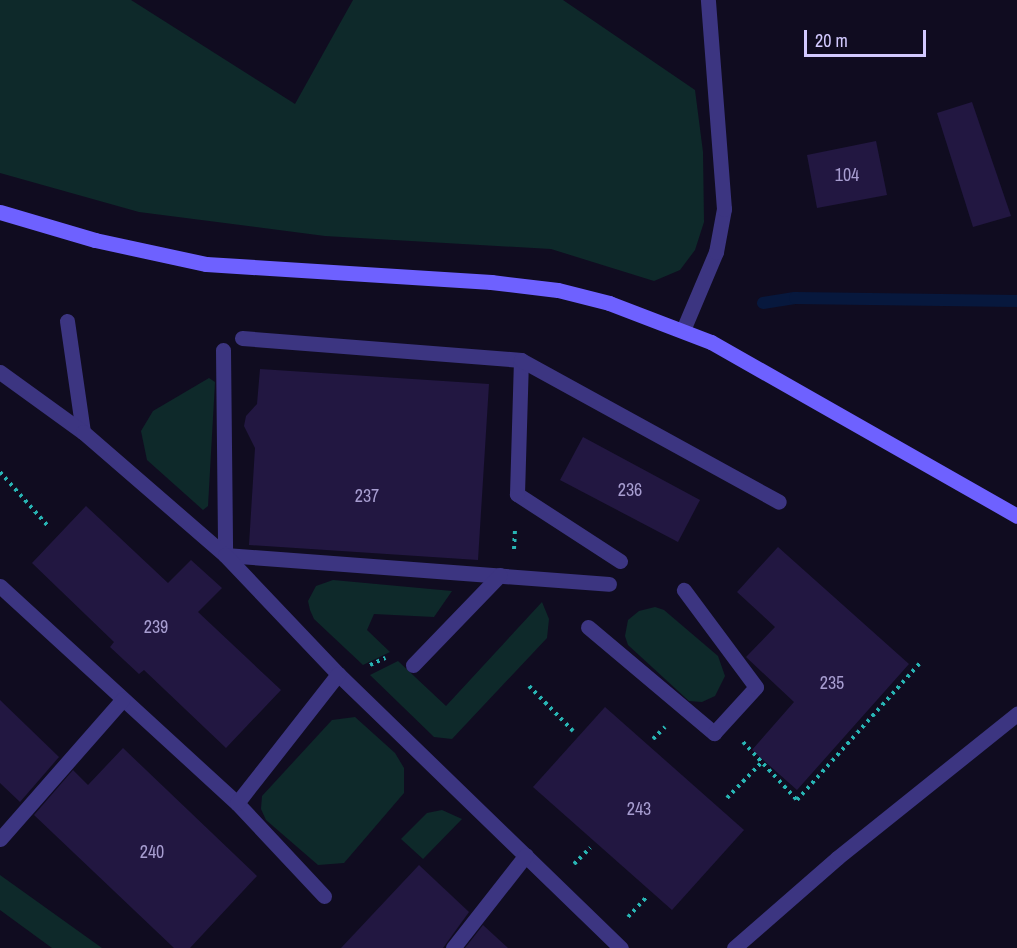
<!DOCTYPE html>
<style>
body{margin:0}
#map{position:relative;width:1017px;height:948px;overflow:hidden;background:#100c20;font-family:"Archivo Narrow",sans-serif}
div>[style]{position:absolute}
.green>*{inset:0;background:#0e292a}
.stream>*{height:12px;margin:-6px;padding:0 6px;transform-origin:6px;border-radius:6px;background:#07183d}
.building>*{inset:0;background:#221741}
.path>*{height:4px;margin-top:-2px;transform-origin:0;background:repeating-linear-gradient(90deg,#28b5b4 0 3px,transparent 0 7.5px)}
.lane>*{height:15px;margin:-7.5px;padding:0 7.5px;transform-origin:7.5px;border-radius:7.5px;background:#3c3581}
.street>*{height:15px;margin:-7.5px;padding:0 7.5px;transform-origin:7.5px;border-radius:7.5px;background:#3c3581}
.secondary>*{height:15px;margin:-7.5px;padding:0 7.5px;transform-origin:7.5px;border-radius:7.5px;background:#6e61ff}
span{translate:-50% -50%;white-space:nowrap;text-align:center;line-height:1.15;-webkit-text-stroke:6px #100c20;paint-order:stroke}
.number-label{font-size:18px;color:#a79dd0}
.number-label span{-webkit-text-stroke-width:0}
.scale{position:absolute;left:804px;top:30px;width:122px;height:27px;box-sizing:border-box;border:3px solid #d3caff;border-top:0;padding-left:8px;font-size:18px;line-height:21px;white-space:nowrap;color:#d3caff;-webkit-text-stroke:4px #100c20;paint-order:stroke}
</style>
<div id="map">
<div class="green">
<div style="clip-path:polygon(0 0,131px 0,295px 104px,353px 0,563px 0,695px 90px,703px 152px,704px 222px,695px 250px,680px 270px,654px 281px,551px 249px,325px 236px,139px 212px,0 173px)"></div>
<div style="clip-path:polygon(209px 378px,215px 382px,208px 506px,203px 510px,147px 460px,141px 431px,153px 411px)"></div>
<div style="clip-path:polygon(333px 580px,452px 591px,434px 617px,374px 614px,367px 630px,390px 652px,363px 665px,314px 619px,310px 610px,308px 601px,316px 586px)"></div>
<div style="clip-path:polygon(542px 602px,549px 619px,547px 638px,452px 739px,434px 737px,370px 675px,398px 661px,446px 706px)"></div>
<div style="clip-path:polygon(655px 607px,664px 610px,718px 656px,725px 676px,715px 696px,702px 702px,689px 701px,628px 645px,625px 636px,628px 620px,639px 611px)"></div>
<div style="clip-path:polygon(355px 717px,395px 753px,404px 768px,404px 793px,344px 863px,318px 865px,266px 820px,261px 809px,262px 796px,332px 720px)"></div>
<div style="clip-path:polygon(442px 810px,462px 819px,423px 859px,401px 839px,427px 813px)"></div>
<div style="clip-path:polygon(0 875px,102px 948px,52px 948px,0 910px)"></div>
</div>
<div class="stream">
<div style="left:763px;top:303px;width:32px;rotate:-9deg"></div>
<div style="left:795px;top:298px;width:222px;rotate:0.8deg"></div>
</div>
<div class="building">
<div style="clip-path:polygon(972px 102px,1011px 216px,973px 227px,937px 113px)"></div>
<div style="clip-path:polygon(876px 141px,887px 195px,817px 208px,807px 155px)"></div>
<div style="clip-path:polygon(260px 369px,489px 384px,478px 560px,249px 545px,255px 448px,244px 426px,246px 416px,257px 404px)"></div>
<div style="clip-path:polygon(583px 437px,700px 500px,678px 542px,560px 480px)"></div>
<div style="clip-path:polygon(86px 506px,168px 583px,191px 560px,222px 588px,198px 612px,281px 690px,226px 748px,144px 670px,139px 674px,110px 647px,114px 642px,32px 563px)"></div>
<div style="clip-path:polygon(778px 547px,909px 664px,797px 790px,752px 750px,794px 702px,746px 657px,775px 627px,737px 592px)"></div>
<div style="clip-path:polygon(0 700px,59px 757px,20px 802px,0 783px)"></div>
<div style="clip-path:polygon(605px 707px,744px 830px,672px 910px,533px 787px)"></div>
<div style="clip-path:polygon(123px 748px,257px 876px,190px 948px,174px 948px,34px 815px,73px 770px,88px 785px)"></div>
<div style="clip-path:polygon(419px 865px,469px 912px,443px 948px,341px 948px)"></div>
<div style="clip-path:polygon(483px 925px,508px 948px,465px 948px)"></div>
</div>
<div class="path">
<div style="left:0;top:472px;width:71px;rotate:48.4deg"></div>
<div style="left:514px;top:549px;width:22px;rotate:-87deg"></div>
<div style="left:370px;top:665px;width:17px;rotate:-25deg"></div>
<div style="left:529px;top:686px;width:63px;rotate:45.6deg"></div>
<div style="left:653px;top:739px;width:17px;rotate:-45deg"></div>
<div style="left:743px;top:742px;width:79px;rotate:47deg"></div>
<div style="left:797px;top:800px;width:184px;rotate:-48.1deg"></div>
<div style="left:727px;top:798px;width:50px;rotate:-45.8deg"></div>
<div style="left:574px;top:864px;width:23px;rotate:-45deg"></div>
<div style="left:628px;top:917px;width:26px;rotate:-47deg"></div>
</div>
<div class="lane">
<div style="left:67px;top:321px;width:112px;rotate:81.8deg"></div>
<div style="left:242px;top:338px;width:280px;rotate:4.5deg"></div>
<div style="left:223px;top:350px;width:205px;rotate:89.4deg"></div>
<div style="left:225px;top:555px;width:385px;rotate:4.3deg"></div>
<div style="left:0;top:372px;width:102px;rotate:35.9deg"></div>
<div style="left:83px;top:432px;width:188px;rotate:40.9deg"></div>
<div style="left:225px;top:555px;width:164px;rotate:46.5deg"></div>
<div style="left:338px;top:674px;width:394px;rotate:44.1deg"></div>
<div style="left:620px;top:561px;width:123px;rotate:-147deg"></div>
<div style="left:517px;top:494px;width:134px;rotate:-88.3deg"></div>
<div style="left:521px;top:360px;width:294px;rotate:28.8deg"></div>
<div style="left:0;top:586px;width:321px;rotate:42.5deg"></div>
<div style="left:588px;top:627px;width:165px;rotate:40.1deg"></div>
<div style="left:714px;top:733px;width:62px;rotate:-47.6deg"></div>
<div style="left:756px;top:687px;width:121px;rotate:-126.6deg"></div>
<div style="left:413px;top:665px;width:125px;rotate:-46deg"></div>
<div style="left:0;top:839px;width:186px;rotate:-48.7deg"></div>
<div style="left:324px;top:896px;width:127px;rotate:-133.1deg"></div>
<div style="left:237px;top:803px;width:164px;rotate:-51.9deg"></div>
<div style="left:453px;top:948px;width:118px;rotate:-51.9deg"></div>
</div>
<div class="street">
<div style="left:683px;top:330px;width:85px;rotate:-67.1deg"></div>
<div style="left:716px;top:252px;width:44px;rotate:-79.5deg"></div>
<div style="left:724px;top:209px;width:210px;rotate:-94.4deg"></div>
<div style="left:734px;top:948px;width:137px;rotate:-41.1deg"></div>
<div style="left:837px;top:858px;width:231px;rotate:-38.7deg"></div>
</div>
<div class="secondary">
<div style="left:0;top:212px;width:99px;rotate:16.4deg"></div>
<div style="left:95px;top:240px;width:114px;rotate:12.2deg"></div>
<div style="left:206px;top:264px;width:286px;rotate:3.6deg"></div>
<div style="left:491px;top:282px;width:67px;rotate:6.8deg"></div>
<div style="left:558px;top:290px;width:53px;rotate:14.3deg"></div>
<div style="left:609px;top:303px;width:109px;rotate:20.9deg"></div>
<div style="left:711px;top:342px;width:352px;rotate:29.6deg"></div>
</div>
<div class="number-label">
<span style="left:847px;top:175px">104</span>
<span style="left:630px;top:490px">236</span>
<span style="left:367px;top:496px">237</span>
<span style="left:156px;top:627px">239</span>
<span style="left:832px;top:683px">235</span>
<span style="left:639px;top:809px">243</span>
<span style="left:152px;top:852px">240</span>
</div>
<div class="scale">20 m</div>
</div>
